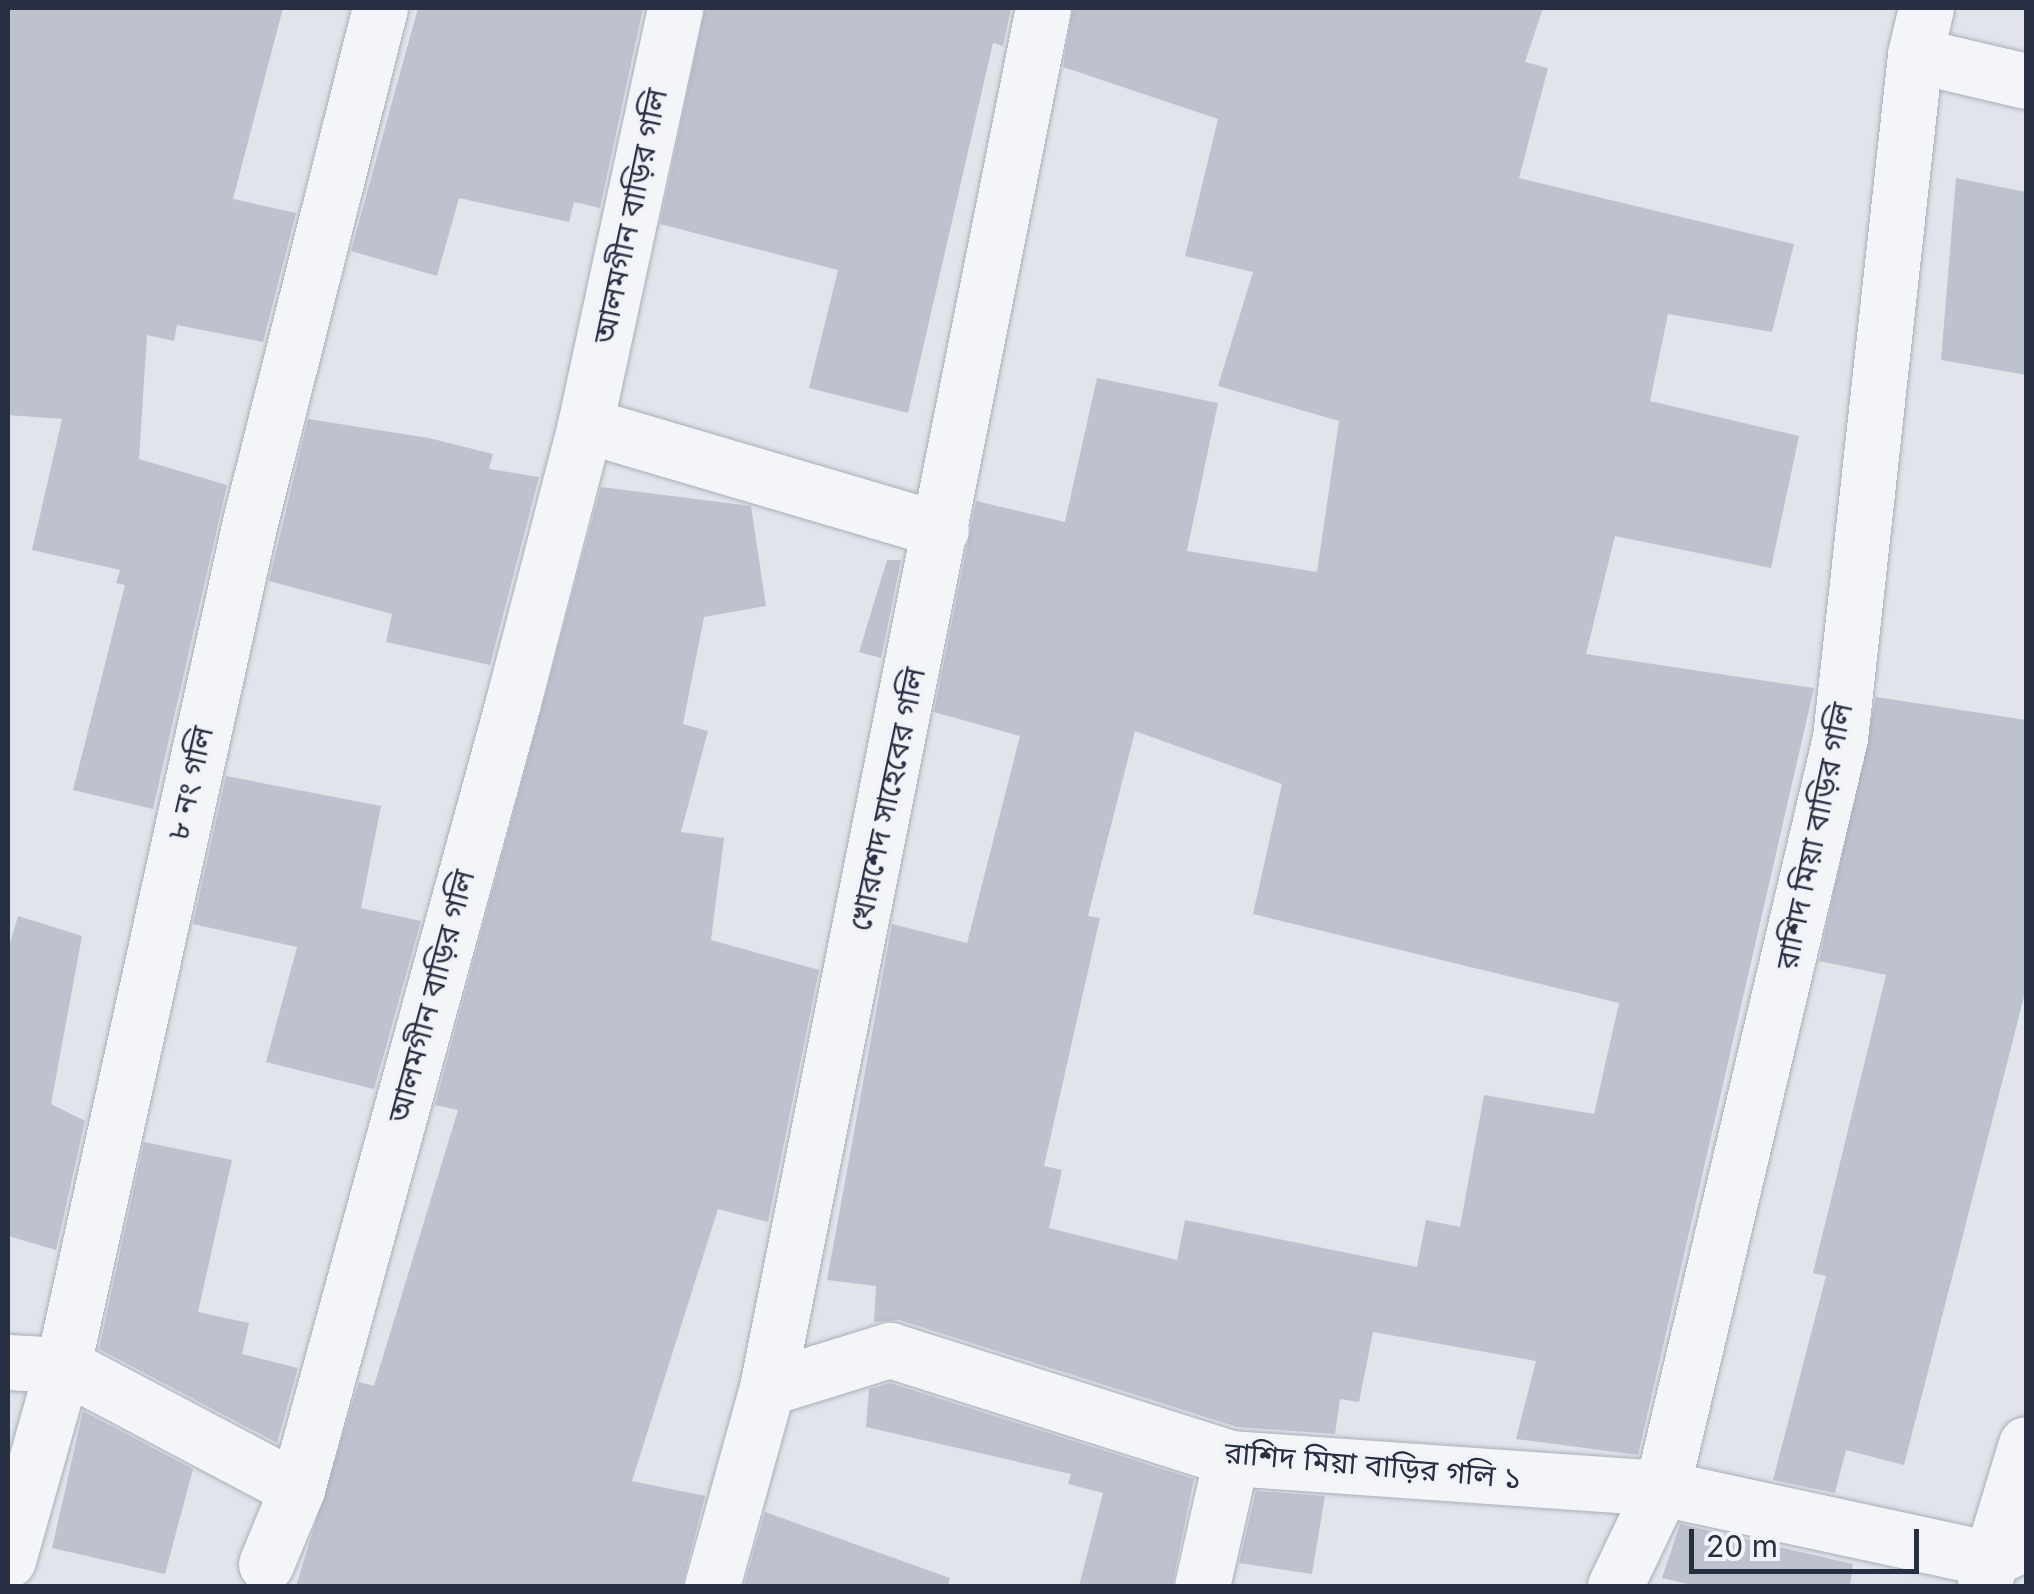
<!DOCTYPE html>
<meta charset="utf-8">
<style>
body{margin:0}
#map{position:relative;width:2034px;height:1594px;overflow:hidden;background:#e1e4eb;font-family:Inter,"Noto Sans Bengali",sans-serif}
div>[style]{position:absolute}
.building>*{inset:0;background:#bec2ce}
.roads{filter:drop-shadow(0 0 2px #aaaeb9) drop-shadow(0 0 2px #aaaeb9)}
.minor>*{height:55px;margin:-27.5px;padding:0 27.5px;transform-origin:27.5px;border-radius:27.5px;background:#f4f5f9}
span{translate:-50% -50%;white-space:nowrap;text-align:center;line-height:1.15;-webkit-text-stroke:8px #f1f3f8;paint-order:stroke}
.street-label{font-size:30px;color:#292f43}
.frame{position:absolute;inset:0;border:10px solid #292f43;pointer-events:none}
.scale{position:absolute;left:1689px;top:1529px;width:230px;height:45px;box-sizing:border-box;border:5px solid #292f43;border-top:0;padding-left:12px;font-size:30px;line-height:35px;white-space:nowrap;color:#292f43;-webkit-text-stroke:8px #f1f3f8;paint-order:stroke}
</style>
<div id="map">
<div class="building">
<div style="clip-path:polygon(8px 8px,283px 8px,233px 199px,296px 213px,263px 342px,177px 325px,174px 341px,147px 335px,139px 459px,227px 485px,153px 809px,73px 790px,125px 585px,116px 583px,120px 570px,32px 550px,62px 419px,8px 415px)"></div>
<div style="clip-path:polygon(418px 8px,643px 8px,600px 208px,574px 202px,569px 222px,459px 198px,437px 276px,351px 251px)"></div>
<div style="clip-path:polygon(705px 8px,1011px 8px,1003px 46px,993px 43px,908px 413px,809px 388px,838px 270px,660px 224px)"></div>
<div style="clip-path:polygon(evenodd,1073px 8px,1543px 8px,1525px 62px,1548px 68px,1519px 178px,1794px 244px,1772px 332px,1668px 314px,1650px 401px,1799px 436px,1771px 568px,1615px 536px,1586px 654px,1814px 688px,1638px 1455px,1516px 1439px,1536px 1361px,1373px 1332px,1359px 1402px,1340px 1399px,1335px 1434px,1237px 1427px,899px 1320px,874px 1322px,876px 1286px,827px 1280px,892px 924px,967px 943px,1020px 736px,934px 712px,976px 501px,1065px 522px,1097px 378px,1218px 403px,1187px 551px,1317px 572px,1339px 421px,1218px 386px,1253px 272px,1185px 256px,1218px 119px,1063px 67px,1073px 8px,1135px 731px,1282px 784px,1253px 914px,1619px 1003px,1594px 1114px,1484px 1095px,1460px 1227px,1426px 1220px,1417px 1267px,1185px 1220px,1177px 1260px,1049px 1228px,1062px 1170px,1044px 1166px,1100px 918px,1088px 916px,1135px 731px)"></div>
<div style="clip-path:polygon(1956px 178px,2026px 192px,2026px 375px,1941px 360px)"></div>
<div style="clip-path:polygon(308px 419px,429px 438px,493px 454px,489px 469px,539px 477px,490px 665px,386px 642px,392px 614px,269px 581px)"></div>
<div style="clip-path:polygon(601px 487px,751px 506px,766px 606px,704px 617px,683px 724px,708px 731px,681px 832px,724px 838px,711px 940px,819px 970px,768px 1222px,718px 1209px,632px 1481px,705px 1496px,682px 1586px,296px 1586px,359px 1382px,374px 1386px,458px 1110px,435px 1105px)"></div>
<div style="clip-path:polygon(887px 560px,901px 560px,881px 658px,859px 652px)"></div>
<div style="clip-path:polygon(1876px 697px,2026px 720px,2026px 989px,1904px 1465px,1846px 1450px,1835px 1493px,1773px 1480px,1826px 1276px,1813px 1273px,1886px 975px,1819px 961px)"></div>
<div style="clip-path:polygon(226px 776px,381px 806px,361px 908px,421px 921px,374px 1089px,266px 1062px,297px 947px,193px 924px)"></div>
<div style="clip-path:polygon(18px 916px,82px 936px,51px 1104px,85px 1121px,56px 1250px,8px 1236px,8px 950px)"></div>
<div style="clip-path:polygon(144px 1142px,232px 1160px,198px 1312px,249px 1323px,242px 1354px,298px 1368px,277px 1443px,99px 1349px)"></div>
<div style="clip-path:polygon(890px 1383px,1194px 1479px,1172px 1586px,1079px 1586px,1103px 1493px,1068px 1484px,1071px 1474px,866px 1427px,869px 1389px)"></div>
<div style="clip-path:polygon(83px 1411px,193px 1469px,165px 1574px,52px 1548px)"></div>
<div style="clip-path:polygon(1256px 1491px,1325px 1496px,1312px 1574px,1239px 1563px)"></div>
<div style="clip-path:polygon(765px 1512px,950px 1578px,948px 1586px,744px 1586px)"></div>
<div style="clip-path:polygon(1680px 1524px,1853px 1564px,1850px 1586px,1696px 1586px,1662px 1578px)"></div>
</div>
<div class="roads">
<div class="minor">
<div style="left:1926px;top:8px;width:48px;rotate:103.2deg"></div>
<div style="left:1915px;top:55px;width:114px;rotate:13.2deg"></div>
<div style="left:585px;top:425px;width:371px;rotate:16.4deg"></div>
<div style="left:8px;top:1362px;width:55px;rotate:3.1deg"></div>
<div style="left:63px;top:1365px;width:265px;rotate:27.9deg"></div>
<div style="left:767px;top:1388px;width:129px;rotate:-17.2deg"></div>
<div style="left:890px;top:1350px;width:358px;rotate:17.6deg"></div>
<div style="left:1231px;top:1458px;width:432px;rotate:4deg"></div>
<div style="left:1662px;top:1488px;width:337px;rotate:12.2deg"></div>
<div style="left:1991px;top:1559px;width:39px;rotate:-26deg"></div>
<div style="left:8px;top:1560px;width:203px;rotate:-74.2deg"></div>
<div style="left:63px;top:1365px;width:868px;rotate:-77.49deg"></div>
<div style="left:251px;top:518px;width:526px;rotate:-75.81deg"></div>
<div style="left:266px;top:1564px;width:81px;rotate:-67.5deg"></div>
<div style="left:297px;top:1489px;width:816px;rotate:-74.65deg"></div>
<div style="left:513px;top:702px;width:286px;rotate:-75.4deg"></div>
<div style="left:585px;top:425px;width:427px;rotate:-77.8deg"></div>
<div style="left:1985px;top:1579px;width:141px;rotate:-73.1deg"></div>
<div style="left:712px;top:1586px;width:205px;rotate:-74.5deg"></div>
<div style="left:767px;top:1388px;width:1407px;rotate:-78.69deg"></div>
<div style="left:1202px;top:1586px;width:131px;rotate:-77.2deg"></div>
<div style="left:1615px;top:1586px;width:109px;rotate:-64.4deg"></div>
<div style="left:1662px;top:1488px;width:771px;rotate:-76.65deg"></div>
<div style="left:1840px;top:738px;width:687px;rotate:-83.73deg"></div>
</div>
</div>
<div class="street-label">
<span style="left:630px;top:216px;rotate:-78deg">আলমগীন বাড়ির গলি</span>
<span style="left:190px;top:783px;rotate:-77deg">৮ নং গলি</span>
<span style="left:887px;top:799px;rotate:-78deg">খোরশেদ সাহেবের গলি</span>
<span style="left:1814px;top:836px;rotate:-78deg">রাশিদ মিয়া বাড়ির গলি</span>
<span style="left:431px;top:996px;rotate:-75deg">আলমগীন বাড়ির গলি</span>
<span style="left:1373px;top:1465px;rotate:5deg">রাশিদ মিয়া বাড়ির গলি ১</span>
</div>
<div class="frame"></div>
<div class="scale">20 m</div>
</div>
